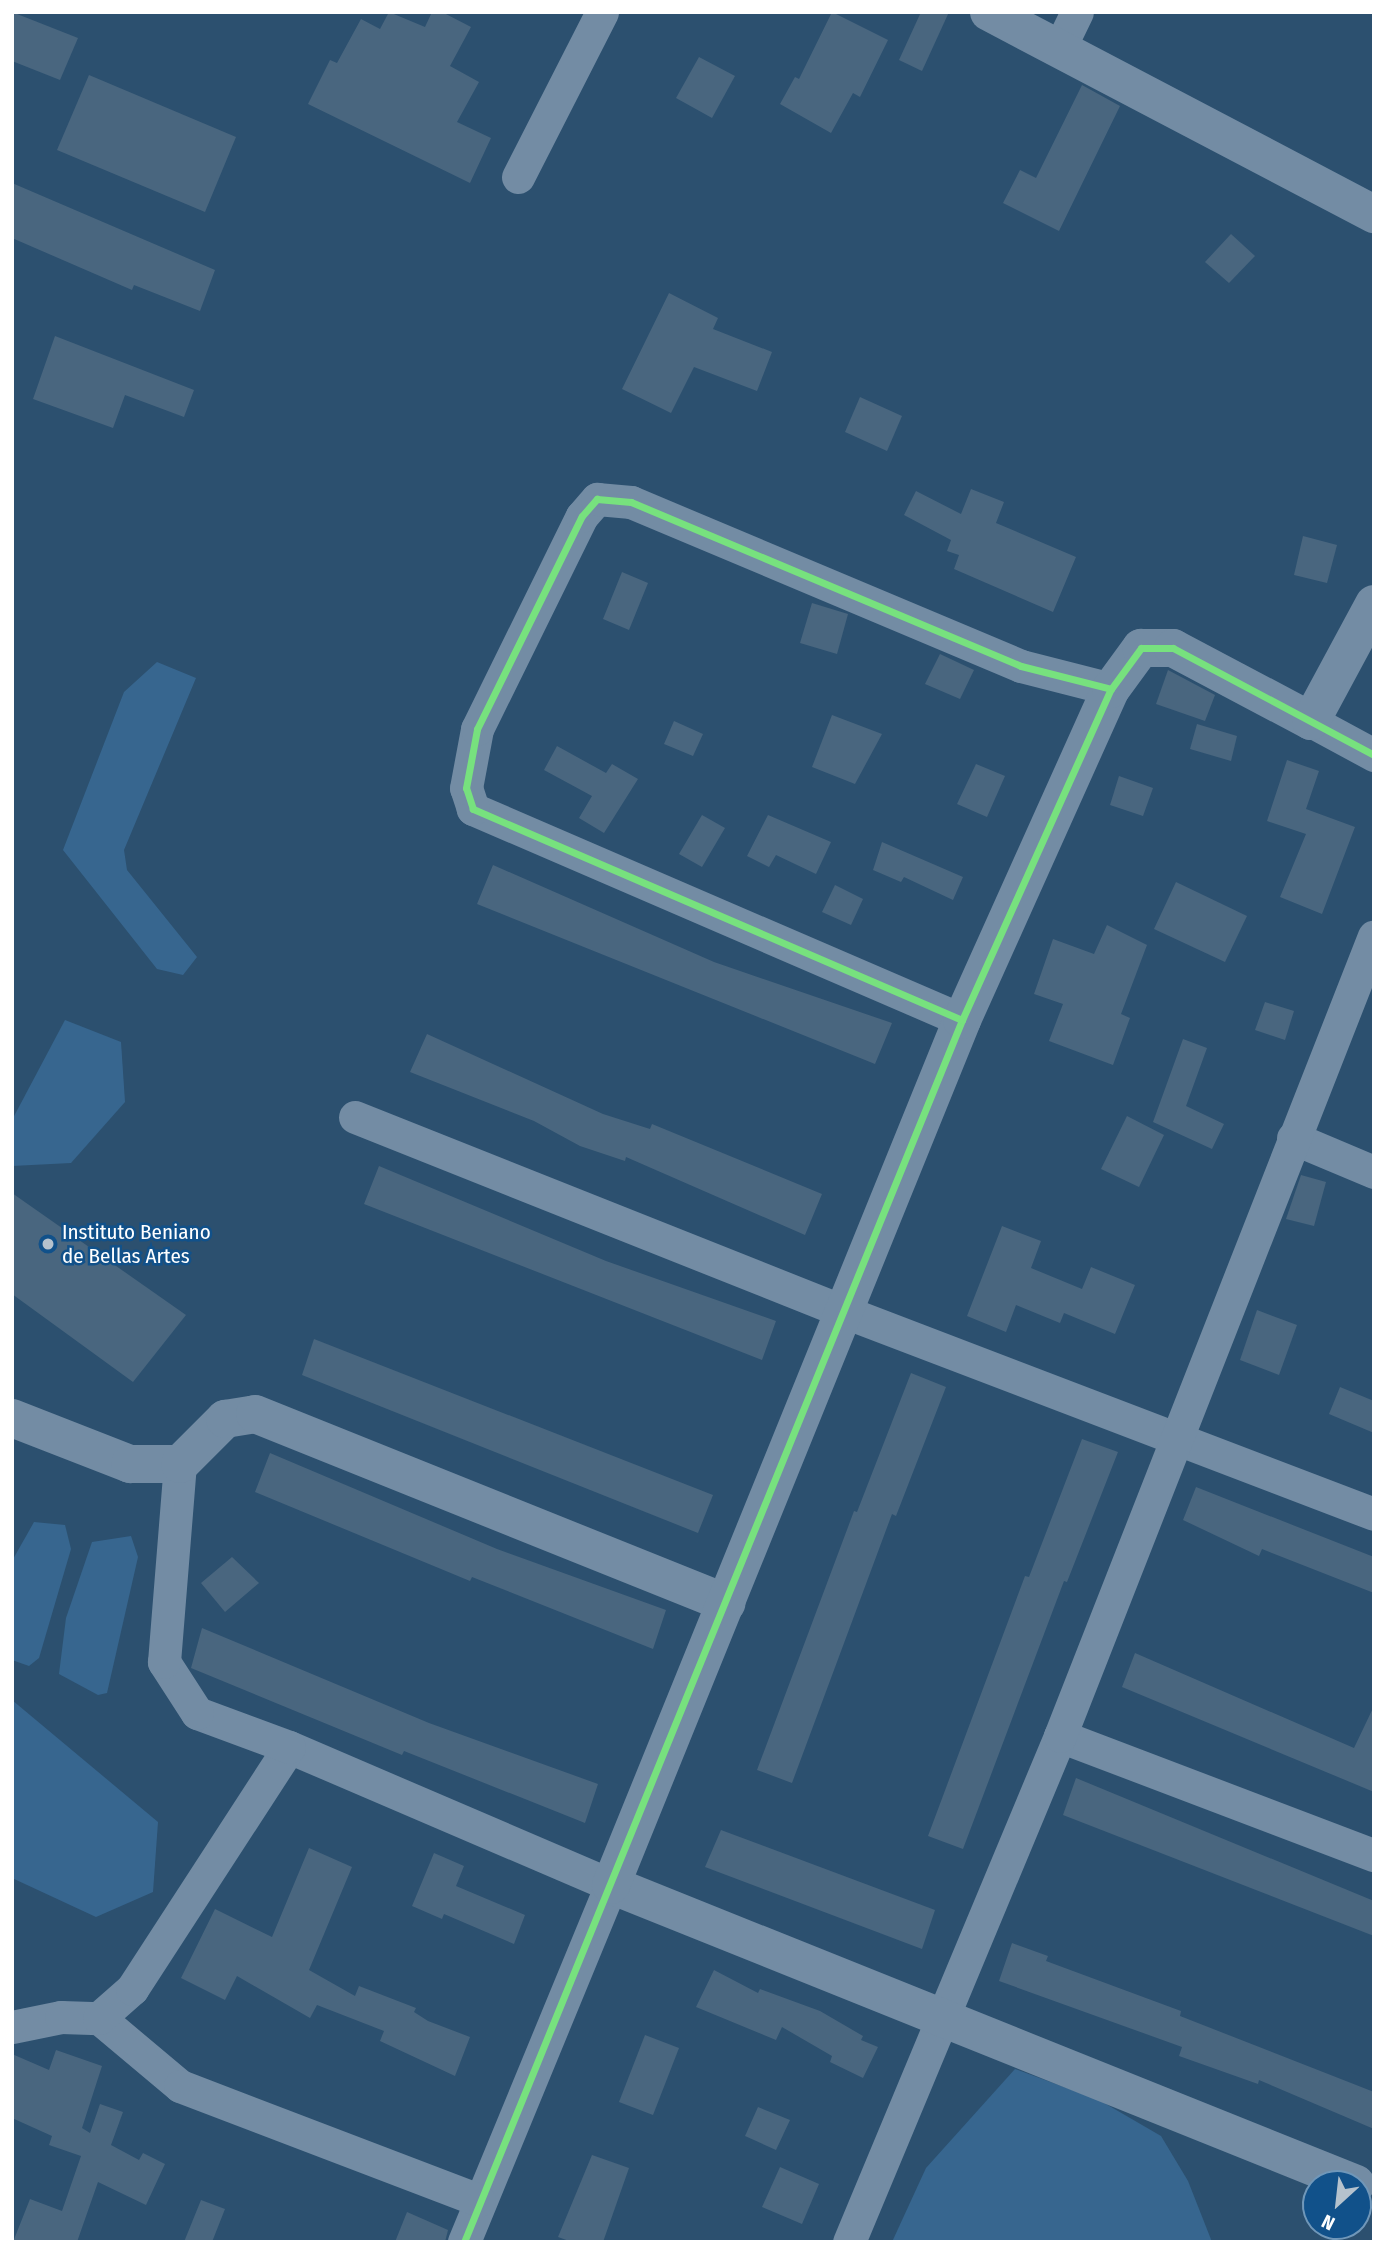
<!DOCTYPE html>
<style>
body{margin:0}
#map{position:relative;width:1386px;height:2254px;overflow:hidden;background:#2c506f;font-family:"Fira Sans Condensed",sans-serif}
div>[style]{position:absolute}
.water>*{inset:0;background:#37668f}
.building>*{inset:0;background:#49667f}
.minor>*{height:33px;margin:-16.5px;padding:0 16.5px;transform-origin:16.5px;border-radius:16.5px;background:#738ca4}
.tertiary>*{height:38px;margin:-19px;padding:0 19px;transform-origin:19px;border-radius:19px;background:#738ca4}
.cycleway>*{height:7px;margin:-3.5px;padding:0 3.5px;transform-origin:3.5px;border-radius:3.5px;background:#77e17e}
.dots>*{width:19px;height:19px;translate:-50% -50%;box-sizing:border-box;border:4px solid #11518a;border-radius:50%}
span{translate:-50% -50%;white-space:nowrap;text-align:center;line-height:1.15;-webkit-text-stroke:5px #11518a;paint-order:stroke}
.poi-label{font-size:21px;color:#fff}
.left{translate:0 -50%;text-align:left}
.frame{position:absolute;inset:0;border:14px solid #fff;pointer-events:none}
.north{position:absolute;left:1302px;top:2170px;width:70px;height:70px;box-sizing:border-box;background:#11518a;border:2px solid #7097b9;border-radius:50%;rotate:207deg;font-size:19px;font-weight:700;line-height:28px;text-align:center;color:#fff}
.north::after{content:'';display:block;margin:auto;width:24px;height:32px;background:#b5c2cd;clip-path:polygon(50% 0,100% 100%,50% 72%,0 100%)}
</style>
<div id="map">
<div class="water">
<div style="clip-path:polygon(157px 662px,196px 678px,124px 850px,127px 870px,197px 957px,183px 975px,157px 969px,63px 850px,124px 692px)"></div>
<div style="clip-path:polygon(65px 1020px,121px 1042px,125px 1102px,71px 1163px,12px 1166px,12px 1120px)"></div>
<div style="clip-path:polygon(34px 1522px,65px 1525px,71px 1549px,39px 1658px,29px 1666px,12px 1660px,12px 1561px)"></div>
<div style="clip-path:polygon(131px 1536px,138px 1557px,107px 1693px,98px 1695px,59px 1674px,66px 1618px,92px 1542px)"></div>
<div style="clip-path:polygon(12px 1700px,158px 1822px,153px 1892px,96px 1917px,12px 1878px)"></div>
<div style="clip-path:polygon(1015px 2069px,1099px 2100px,1161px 2136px,1188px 2181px,1212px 2242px,892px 2242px,926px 2168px)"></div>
</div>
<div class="building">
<div style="clip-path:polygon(12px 12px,78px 38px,60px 80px,12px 61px)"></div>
<div style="clip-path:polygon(389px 12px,425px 27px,432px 12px,442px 12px,471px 27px,450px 66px,479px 82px,457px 122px,491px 138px,470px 183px,308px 104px,330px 60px,337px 63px,361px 19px,380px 29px)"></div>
<div style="clip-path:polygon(832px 12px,888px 40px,860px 97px,853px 93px,831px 133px,780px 104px,795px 77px,799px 79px)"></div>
<div style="clip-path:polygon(921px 12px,949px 12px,922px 71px,899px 60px)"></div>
<div style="clip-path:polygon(699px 57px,735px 76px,712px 118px,676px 98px)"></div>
<div style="clip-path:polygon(89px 75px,236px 137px,205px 212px,57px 150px)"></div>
<div style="clip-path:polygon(1082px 85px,1120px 106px,1059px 231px,1003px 203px,1020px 170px,1036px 178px)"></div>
<div style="clip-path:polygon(12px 183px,215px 270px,200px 311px,134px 285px,132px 290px,12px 238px)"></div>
<div style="clip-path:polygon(1231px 234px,1255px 256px,1229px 283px,1205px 262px)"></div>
<div style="clip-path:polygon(669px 293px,718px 318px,713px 329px,772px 352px,757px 391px,694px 367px,671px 413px,622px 389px)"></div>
<div style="clip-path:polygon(55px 336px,194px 390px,184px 417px,125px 395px,113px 428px,33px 399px)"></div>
<div style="clip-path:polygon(860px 397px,902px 416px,887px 451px,845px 432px)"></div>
<div style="clip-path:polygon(971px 489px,1004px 502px,996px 523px,1076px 557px,1053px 612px,954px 569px,959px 555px,947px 551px,951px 540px,904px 515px,916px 491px,961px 514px)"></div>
<div style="clip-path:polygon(1303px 536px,1337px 545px,1327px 583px,1294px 575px)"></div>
<div style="clip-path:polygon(622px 572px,648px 583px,629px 630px,603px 619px)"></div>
<div style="clip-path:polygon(812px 603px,848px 614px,837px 654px,800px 643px)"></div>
<div style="clip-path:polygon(940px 654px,974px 670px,960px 699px,925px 684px)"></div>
<div style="clip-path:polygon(1168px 670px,1215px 695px,1205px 721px,1156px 704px)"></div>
<div style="clip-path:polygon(832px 715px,882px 734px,855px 784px,812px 767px)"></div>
<div style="clip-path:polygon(674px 721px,703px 734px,693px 756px,664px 744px)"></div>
<div style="clip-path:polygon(1197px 724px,1237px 736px,1231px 761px,1190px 749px)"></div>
<div style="clip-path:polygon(557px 746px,606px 773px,612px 764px,638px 779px,604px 833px,579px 818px,592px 796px,544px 770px)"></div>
<div style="clip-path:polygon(1287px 760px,1319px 771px,1306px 809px,1355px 827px,1322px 914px,1280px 897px,1306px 834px,1267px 821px)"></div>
<div style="clip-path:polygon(976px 764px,1005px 776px,987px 817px,957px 804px)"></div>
<div style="clip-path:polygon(1119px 776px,1153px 788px,1143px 816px,1110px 805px)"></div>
<div style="clip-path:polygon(702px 815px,725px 828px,702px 867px,679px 854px)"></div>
<div style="clip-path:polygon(768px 815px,831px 842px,816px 874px,776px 855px,769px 867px,747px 856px)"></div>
<div style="clip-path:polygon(882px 842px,963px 877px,953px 900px,904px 877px,901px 882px,873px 870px)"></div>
<div style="clip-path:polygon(493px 865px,714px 962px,892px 1023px,875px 1064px,477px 904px)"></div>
<div style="clip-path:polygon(1176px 882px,1247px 916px,1225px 962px,1154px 929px)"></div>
<div style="clip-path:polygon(835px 885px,863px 899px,851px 925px,822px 912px)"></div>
<div style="clip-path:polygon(1107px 925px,1147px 945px,1121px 1014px,1130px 1018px,1113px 1065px,1049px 1041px,1063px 1004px,1034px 994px,1053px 939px,1094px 954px)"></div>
<div style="clip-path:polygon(1265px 1002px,1294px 1011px,1285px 1040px,1255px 1030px)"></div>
<div style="clip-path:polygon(427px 1034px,603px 1114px,650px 1129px,652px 1124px,822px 1194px,805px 1235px,626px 1157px,625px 1161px,580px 1146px,534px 1121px,410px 1072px)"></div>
<div style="clip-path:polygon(1183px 1039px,1207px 1048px,1186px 1106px,1224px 1124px,1212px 1149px,1153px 1122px)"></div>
<div style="clip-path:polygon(1127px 1116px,1164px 1135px,1139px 1187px,1101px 1169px)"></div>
<div style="clip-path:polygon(379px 1166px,606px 1261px,776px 1321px,762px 1360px,364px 1204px)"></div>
<div style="clip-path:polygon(1301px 1175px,1326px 1182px,1314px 1226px,1286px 1219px)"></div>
<div style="clip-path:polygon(12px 1193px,186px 1315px,133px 1382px,12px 1294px)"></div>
<div style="clip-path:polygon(1002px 1226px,1041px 1241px,1031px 1268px,1082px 1289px,1091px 1267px,1135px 1285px,1115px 1334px,1064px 1313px,1060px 1323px,1016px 1305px,1006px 1332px,967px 1316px)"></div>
<div style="clip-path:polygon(1257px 1310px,1297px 1325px,1279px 1375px,1240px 1360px)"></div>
<div style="clip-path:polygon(314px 1339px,713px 1495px,698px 1533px,302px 1375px)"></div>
<div style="clip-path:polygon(911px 1373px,946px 1387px,896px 1516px,892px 1514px,792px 1783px,757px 1770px,854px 1511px,857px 1512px)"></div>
<div style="clip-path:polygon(1340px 1387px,1374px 1401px,1374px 1433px,1329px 1414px)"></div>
<div style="clip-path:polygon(1082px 1439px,1118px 1452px,1067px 1582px,1064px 1581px,963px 1849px,928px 1836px,1025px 1576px,1029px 1577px)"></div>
<div style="clip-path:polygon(270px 1453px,497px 1549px,666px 1610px,653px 1649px,472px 1577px,470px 1581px,255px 1492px)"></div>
<div style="clip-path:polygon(1196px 1487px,1374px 1557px,1374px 1593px,1262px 1549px,1259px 1556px,1183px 1520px)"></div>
<div style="clip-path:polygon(232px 1557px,259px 1583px,225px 1612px,201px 1583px)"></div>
<div style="clip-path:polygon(202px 1628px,429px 1723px,598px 1784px,585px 1823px,404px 1751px,402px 1755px,191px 1668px)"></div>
<div style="clip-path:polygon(1135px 1653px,1354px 1748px,1374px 1706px,1374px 1792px,1122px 1687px)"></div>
<div style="clip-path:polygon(1076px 1778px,1374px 1901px,1374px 1936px,1063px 1815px)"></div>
<div style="clip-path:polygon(721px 1830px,935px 1910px,922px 1949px,705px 1867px)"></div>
<div style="clip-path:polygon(309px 1848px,352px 1867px,309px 1970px,355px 1996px,359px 1986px,416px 2008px,414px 2012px,428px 2021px,470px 2037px,455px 2076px,380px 2041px,384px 2031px,317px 2005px,310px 2018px,237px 1976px,225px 2000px,181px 1978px,215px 1909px,272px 1937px)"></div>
<div style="clip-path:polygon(434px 1853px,464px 1866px,456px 1886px,525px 1915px,514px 1944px,444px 1914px,442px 1919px,412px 1906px)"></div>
<div style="clip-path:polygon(1012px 1943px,1048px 1956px,1046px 1961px,1181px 2011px,1180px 2016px,1374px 2092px,1374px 2129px,1259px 2080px,1258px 2084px,1179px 2056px,1182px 2047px,999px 1981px)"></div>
<div style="clip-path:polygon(714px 1970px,758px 1993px,760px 1989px,820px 2011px,863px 2036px,861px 2040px,878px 2047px,863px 2078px,830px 2062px,832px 2056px,782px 2027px,776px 2040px,696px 2007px)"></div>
<div style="clip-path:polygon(645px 2035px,679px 2048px,653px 2115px,619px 2102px)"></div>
<div style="clip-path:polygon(56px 2050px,102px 2066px,82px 2128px,90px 2133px,100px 2104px,123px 2112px,111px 2145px,139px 2160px,143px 2153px,165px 2164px,146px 2205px,98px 2182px,77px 2242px,13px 2242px,30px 2199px,62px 2211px,81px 2156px,49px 2145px,52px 2136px,12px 2118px,12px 2054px,49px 2070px)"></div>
<div style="clip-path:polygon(758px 2107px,790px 2120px,776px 2150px,745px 2136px)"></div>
<div style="clip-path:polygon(592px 2155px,629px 2168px,603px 2242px,572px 2242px,558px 2237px)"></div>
<div style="clip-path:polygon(780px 2167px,819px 2184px,802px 2224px,762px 2207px)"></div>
<div style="clip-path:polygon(201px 2200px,225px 2209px,212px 2242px,184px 2242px)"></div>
<div style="clip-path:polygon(407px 2212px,448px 2230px,445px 2242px,395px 2242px)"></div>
</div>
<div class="minor">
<div style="left:1059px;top:49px;width:41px;rotate:-64.1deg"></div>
<div style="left:518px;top:177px;width:185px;rotate:-63deg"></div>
<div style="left:1311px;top:721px;width:72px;rotate:28.4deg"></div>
<div style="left:962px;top:1020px;width:533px;rotate:-156.66deg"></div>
<div style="left:473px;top:809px;width:22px;rotate:-108deg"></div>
<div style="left:466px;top:788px;width:60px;rotate:-79.4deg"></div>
<div style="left:477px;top:729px;width:237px;rotate:-63.8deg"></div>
<div style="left:582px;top:516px;width:23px;rotate:-49deg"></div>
<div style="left:597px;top:499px;width:34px;rotate:5deg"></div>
<div style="left:631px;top:502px;width:423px;rotate:22.8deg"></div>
<div style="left:1021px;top:666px;width:93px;rotate:14.3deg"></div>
<div style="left:355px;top:1117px;width:527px;rotate:21.7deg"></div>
<div style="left:845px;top:1312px;width:566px;rotate:20.9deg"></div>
<div style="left:1293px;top:1138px;width:88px;rotate:22.8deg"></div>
<div style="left:1060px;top:1736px;width:336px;rotate:20.8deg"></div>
<div style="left:289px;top:1747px;width:350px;rotate:23.2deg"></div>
<div style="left:611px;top:1885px;width:386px;rotate:112.4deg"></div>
<div style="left:99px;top:2018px;width:106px;rotate:40deg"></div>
<div style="left:180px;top:2086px;width:320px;rotate:20.9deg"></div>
<div style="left:12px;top:2027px;width:50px;rotate:-11.5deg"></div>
<div style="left:61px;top:2017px;width:38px;rotate:2deg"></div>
<div style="left:99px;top:2018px;width:44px;rotate:-41.3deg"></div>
<div style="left:132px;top:1989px;width:288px;rotate:-57deg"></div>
<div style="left:289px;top:1747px;width:98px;rotate:-159.7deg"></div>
<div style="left:197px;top:1713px;width:61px;rotate:-122.9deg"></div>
<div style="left:164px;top:1662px;width:199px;rotate:-85.4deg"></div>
<div style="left:849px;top:2242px;width:548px;rotate:-67.36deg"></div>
<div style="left:1060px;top:1736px;width:859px;rotate:-68.57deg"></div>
</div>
<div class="tertiary">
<div style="left:989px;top:12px;width:435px;rotate:27.7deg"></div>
<div style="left:12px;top:1418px;width:127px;rotate:21.3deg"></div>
<div style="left:130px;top:1464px;width:50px"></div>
<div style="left:180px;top:1464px;width:64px;rotate:-45deg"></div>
<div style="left:225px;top:1419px;width:30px;rotate:-9deg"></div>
<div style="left:255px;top:1414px;width:508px;rotate:21.86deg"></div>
<div style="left:1356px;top:2184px;width:803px;rotate:-158.13deg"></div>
<div style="left:611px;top:1885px;width:934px;rotate:-67.91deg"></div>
<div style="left:962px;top:1020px;width:363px;rotate:-65.8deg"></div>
<div style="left:1111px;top:689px;width:51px;rotate:-53.8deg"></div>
<div style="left:1141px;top:648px;width:32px"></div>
<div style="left:1173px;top:648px;width:156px;rotate:27.9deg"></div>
<div style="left:1311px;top:721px;width:133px;rotate:-61.7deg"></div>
</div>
<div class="cycleway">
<div style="left:962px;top:1020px;width:533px;rotate:-156.66deg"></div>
<div style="left:473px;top:809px;width:22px;rotate:-108deg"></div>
<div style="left:466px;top:788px;width:60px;rotate:-79.4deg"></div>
<div style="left:477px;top:729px;width:237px;rotate:-63.8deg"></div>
<div style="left:582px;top:516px;width:23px;rotate:-49deg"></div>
<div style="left:597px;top:499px;width:34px;rotate:5deg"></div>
<div style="left:631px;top:502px;width:423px;rotate:22.8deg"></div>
<div style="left:1021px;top:666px;width:93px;rotate:14.3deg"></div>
<div style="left:464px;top:2242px;width:1320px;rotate:-67.83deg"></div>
<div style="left:962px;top:1020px;width:363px;rotate:-65.8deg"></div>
<div style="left:1111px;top:689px;width:51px;rotate:-53.8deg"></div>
<div style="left:1141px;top:648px;width:32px"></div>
<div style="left:1173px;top:648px;width:228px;rotate:28deg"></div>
</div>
<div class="dots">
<div style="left:48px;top:1244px;background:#b5c2cd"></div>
</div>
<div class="poi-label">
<span class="left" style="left:62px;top:1244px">Instituto Beniano<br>de Bellas Artes</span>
</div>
<div class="frame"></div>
<div class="north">N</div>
</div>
